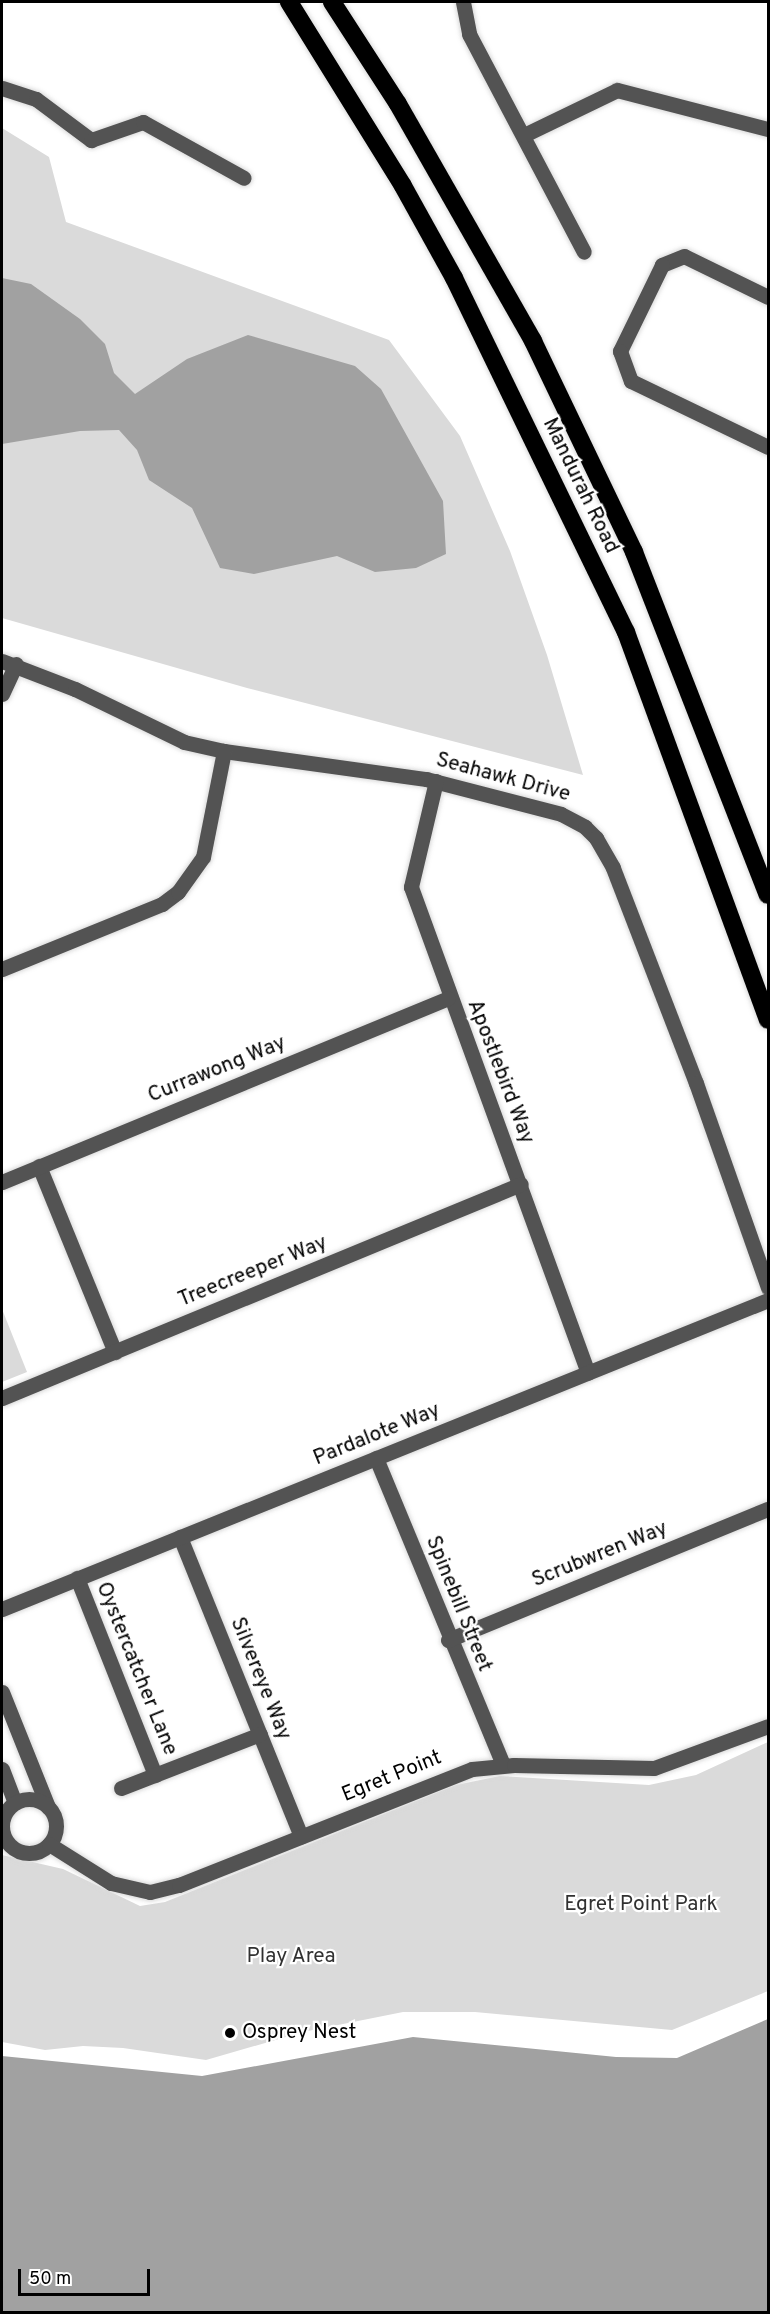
<!DOCTYPE html>
<style>
body{margin:0}
#map{position:relative;width:770px;height:2314px;overflow:hidden;background:#fff;font-family:Overpass,sans-serif}
div>[style]{position:absolute}
.green>*{inset:0;background:#dadada}
.water>*{inset:0;background:#a1a1a1}
.roads{filter:drop-shadow(0 0 2px #dbdbdb) drop-shadow(0 0 2px #dbdbdb)}
.minor>*{height:15px;margin:-7.5px;padding:0 7.5px;transform-origin:7.5px;border-radius:7.5px;background:#535353}
.minor>.ring{margin:-7.5px;padding:0;box-sizing:content-box;background:none;border:15px solid #535353;border-radius:50%}
.highway>*{height:18px;margin:-9px;padding:0 9px;transform-origin:9px;border-radius:9px;background:#000}
.dots>*{width:16px;height:16px;translate:-50% -50%;box-sizing:border-box;border:3px solid #fff;border-radius:50%}
span{translate:-50% -50%;white-space:nowrap;text-align:center;line-height:1.15;-webkit-text-stroke:4.5px #fff;paint-order:stroke}
.street-label{font-size:21px;color:#000}
.park-label{font-size:21px;color:#313131}
.poi-label{font-size:21px;color:#000}
.left{translate:0 -50%;text-align:left}
.frame{position:absolute;inset:0;border:3px solid #000;pointer-events:none}
.scale{position:absolute;left:18px;top:2269px;width:132px;height:27px;box-sizing:border-box;border:3px solid #000;border-top:0;padding-left:8px;font-size:18px;line-height:21px;white-space:nowrap;color:#000;-webkit-text-stroke:4px #fff;paint-order:stroke}
</style>
<div id="map">
<div class="green">
<div style="clip-path:polygon(2px 128px,49px 157px,66px 222px,389px 340px,460px 436px,510px 551px,547px 655px,583px 775px,247px 688px,2px 618px)"></div>
<div style="clip-path:polygon(2px 1309px,27px 1372px,2px 1382px)"></div>
<div style="clip-path:polygon(768px 1742px,768px 1991px,672px 2030px,475px 2012px,403px 2012px,303px 2032px,206px 2060px,123px 2048px,83px 2046px,45px 2050px,2px 2042px,2px 1855px,63px 1869px,140px 1906px,165px 1902px,456px 1785px,500px 1776px,649px 1785px,696px 1775px)"></div>
</div>
<div class="water">
<div style="clip-path:polygon(2px 278px,31px 284px,80px 319px,105px 344px,114px 373px,135px 394px,187px 359px,248px 335px,355px 366px,381px 389px,443px 501px,446px 554px,416px 568px,375px 572px,337px 556px,254px 574px,220px 568px,192px 508px,149px 480px,137px 450px,119px 430px,80px 431px,2px 444px)"></div>
<div style="clip-path:polygon(768px 2019px,768px 2312px,2px 2312px,2px 2056px,202px 2076px,413px 2037px,616px 2057px,677px 2058px)"></div>
</div>
<div class="roads">
<div class="minor">
<div style="left:463px;top:2px;width:33px;rotate:79deg"></div>
<div style="left:469px;top:34px;width:246px;rotate:62.2deg"></div>
<div style="left:2px;top:88px;width:36px;rotate:18deg"></div>
<div style="left:36px;top:99px;width:69px;rotate:36.7deg"></div>
<div style="left:91px;top:140px;width:55px;rotate:-19.1deg"></div>
<div style="left:143px;top:122px;width:115px;rotate:29deg"></div>
<div style="left:524px;top:135px;width:103px;rotate:-25.8deg"></div>
<div style="left:617px;top:90px;width:156px;rotate:14.5deg"></div>
<div style="left:768px;top:297px;width:93px;rotate:-154deg"></div>
<div style="left:684px;top:256px;width:24px;rotate:158deg"></div>
<div style="left:662px;top:265px;width:96px;rotate:116deg"></div>
<div style="left:620px;top:351px;width:32px;rotate:70deg"></div>
<div style="left:631px;top:381px;width:152px;rotate:25.7deg"></div>
<div style="left:2px;top:661px;width:78px;rotate:21deg"></div>
<div style="left:75px;top:689px;width:121px;rotate:25.9deg"></div>
<div style="left:184px;top:742px;width:41px;rotate:12.7deg"></div>
<div style="left:224px;top:751px;width:204px;rotate:7.9deg"></div>
<div style="left:426px;top:779px;width:139px;rotate:14.5deg"></div>
<div style="left:561px;top:814px;width:27px;rotate:28deg"></div>
<div style="left:585px;top:827px;width:16px;rotate:45deg"></div>
<div style="left:596px;top:838px;width:34px;rotate:60deg"></div>
<div style="left:613px;top:868px;width:230px;rotate:68.9deg"></div>
<div style="left:696px;top:1083px;width:217px;rotate:70.6deg"></div>
<div style="left:2px;top:694px;width:33px;rotate:-65deg"></div>
<div style="left:436px;top:781px;width:109px;rotate:103.3deg"></div>
<div style="left:411px;top:887px;width:517px;rotate:69.99deg"></div>
<div style="left:2px;top:969px;width:173px;rotate:-22.1deg"></div>
<div style="left:162px;top:904px;width:20px;rotate:-37deg"></div>
<div style="left:178px;top:892px;width:43px;rotate:-54.5deg"></div>
<div style="left:203px;top:857px;width:108px;rotate:-78.8deg"></div>
<div style="left:39px;top:1166px;width:201px;rotate:67.8deg"></div>
<div style="left:2px;top:1182px;width:482px;rotate:-22.4deg"></div>
<div style="left:2px;top:1398px;width:561px;rotate:-22.41deg"></div>
<div style="left:376px;top:1458px;width:332px;rotate:67.5deg"></div>
<div style="left:180px;top:1537px;width:323px;rotate:68deg"></div>
<div style="left:77px;top:1578px;width:212px;rotate:68.4deg"></div>
<div style="left:2px;top:1609px;width:826px;rotate:-21.97deg"></div>
<div style="left:448px;top:1640px;width:346px;rotate:-22.3deg"></div>
<div style="left:2px;top:1692px;width:124px;rotate:68.2deg"></div>
<div style="left:2px;top:1769px;width:36px;rotate:69deg"></div>
<div style="left:121px;top:1788px;width:149px;rotate:-21.2deg"></div>
<div class="ring" style="left:2px;top:1799px;width:39px;height:39px"></div>
<div style="left:49px;top:1844px;width:73px;rotate:32.2deg"></div>
<div style="left:111px;top:1883px;width:40px;rotate:13deg"></div>
<div style="left:150px;top:1892px;width:30px;rotate:-14deg"></div>
<div style="left:179px;top:1885px;width:315px;rotate:-21.6deg"></div>
<div style="left:472px;top:1769px;width:42px;rotate:-5.4deg"></div>
<div style="left:514px;top:1765px;width:140px;rotate:1.2deg"></div>
<div style="left:654px;top:1768px;width:121px;rotate:-20.2deg"></div>
</div>
<div class="highway">
<div style="left:289px;top:2px;width:216px;rotate:58.2deg"></div>
<div style="left:403px;top:186px;width:105px;rotate:61deg"></div>
<div style="left:454px;top:278px;width:394px;rotate:64.1deg"></div>
<div style="left:626px;top:632px;width:413px;rotate:69.9deg"></div>
<div style="left:332px;top:2px;width:121px;rotate:57.1deg"></div>
<div style="left:398px;top:104px;width:273px;rotate:60.3deg"></div>
<div style="left:533px;top:341px;width:234px;rotate:64.4deg"></div>
<div style="left:634px;top:552px;width:368px;rotate:68.7deg"></div>
</div>
</div>
<div class="dots">
<div style="left:230px;top:2033px;background:#000"></div>
</div>
<div class="street-label">
<span style="left:580px;top:486px;rotate:64deg">Mandurah Road</span>
<span style="left:503px;top:778px;rotate:15deg">Seahawk Drive</span>
<span style="left:217px;top:1070px;rotate:-22deg">Currawong Way</span>
<span style="left:500px;top:1072px;rotate:69deg">Apostlebird Way</span>
<span style="left:253px;top:1272px;rotate:-22deg">Treecreeper Way</span>
<span style="left:377px;top:1435px;rotate:-22deg">Pardalote Way</span>
<span style="left:600px;top:1555px;rotate:-22deg">Scrubwren Way</span>
<span style="left:458px;top:1604px;rotate:68deg">Spinebill Street</span>
<span style="left:136px;top:1669px;rotate:68deg">Oystercatcher Lane</span>
<span style="left:260px;top:1679px;rotate:68deg">Silvereye Way</span>
<span style="left:392px;top:1777px;rotate:-22deg">Egret Point</span>
</div>
<div class="park-label">
<span style="left:641px;top:1905px">Egret Point Park</span>
<span style="left:291px;top:1957px">Play Area</span>
</div>
<div class="poi-label">
<span class="left" style="left:242px;top:2033px">Osprey Nest</span>
</div>
<div class="frame"></div>
<div class="scale">50 m</div>
</div>
